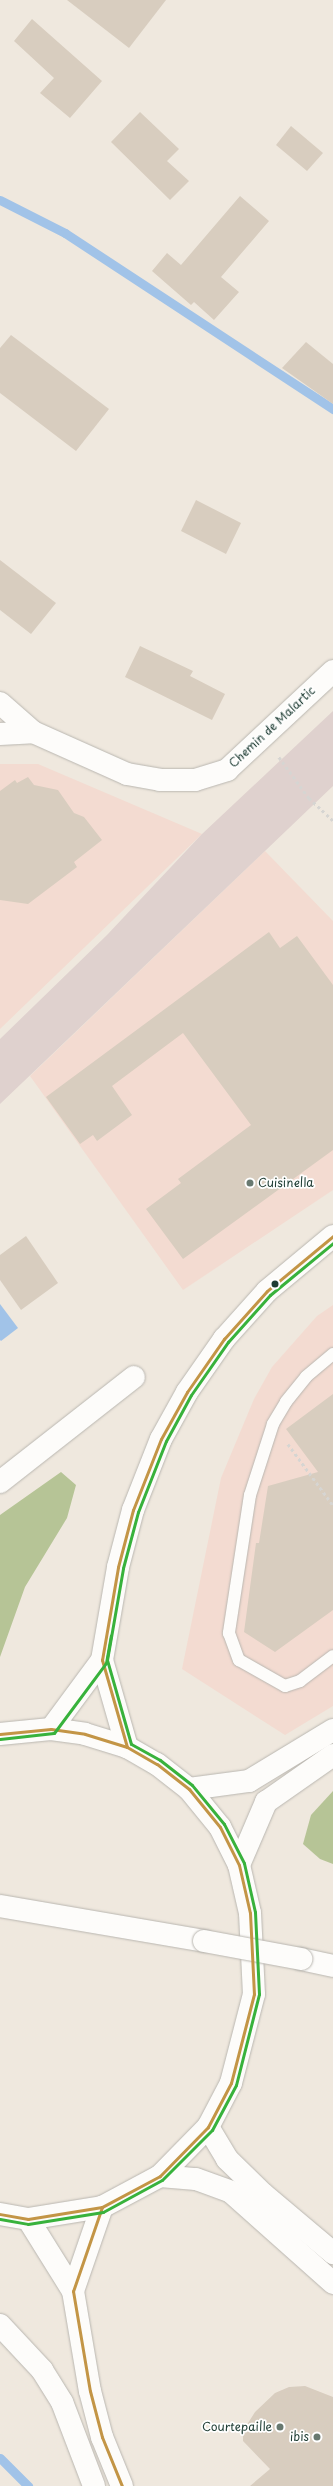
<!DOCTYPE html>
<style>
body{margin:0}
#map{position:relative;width:333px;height:2486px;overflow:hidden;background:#efe8de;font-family:"Playpen Sans",sans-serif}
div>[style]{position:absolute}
.built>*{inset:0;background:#f3dbd1}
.industrial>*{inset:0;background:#dfd1ce}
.forest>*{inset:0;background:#b6c496}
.water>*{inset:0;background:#a1c3e8}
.stream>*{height:9px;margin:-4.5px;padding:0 4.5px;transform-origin:4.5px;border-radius:4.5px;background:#a1c3e8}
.building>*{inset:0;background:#d8cdbf}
.path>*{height:2.5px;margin-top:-1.25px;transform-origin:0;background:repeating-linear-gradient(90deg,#d6d5d2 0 3px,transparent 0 6px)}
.roads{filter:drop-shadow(0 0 1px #b9b6b0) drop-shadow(0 0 1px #b9b6b0)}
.lane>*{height:12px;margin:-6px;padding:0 6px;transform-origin:6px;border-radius:6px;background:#fdfcfa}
.street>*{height:22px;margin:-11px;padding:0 11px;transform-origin:11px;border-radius:11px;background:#fdfcfa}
.secondary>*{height:22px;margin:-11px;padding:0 11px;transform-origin:11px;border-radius:11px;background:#fdfcfa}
.primary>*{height:22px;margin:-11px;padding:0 11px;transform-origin:11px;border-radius:11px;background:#fdfcfa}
.highway>*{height:22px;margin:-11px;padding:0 11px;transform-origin:11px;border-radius:11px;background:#fdfcfa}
.bridges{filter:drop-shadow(0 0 1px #b9b6b0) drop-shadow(0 0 1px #b9b6b0)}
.highway-bridge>*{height:22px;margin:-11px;padding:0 11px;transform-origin:11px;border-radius:11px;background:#fdfcfa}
.bus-1>*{height:3px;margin:-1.5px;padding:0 1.5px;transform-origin:1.5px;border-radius:1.5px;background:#c39546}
.bus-2>*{height:3px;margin:-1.5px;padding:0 1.5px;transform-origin:1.5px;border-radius:1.5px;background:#38b23c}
.dots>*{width:11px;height:11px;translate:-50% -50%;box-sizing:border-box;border:2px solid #fff;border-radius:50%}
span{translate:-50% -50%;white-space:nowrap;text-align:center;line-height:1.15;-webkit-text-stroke:3.5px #fff;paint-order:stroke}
.street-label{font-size:12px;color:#1f3d34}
.poi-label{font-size:12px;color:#1f3d34}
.left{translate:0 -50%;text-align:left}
.right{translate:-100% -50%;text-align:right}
</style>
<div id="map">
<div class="built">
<div style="clip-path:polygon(0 764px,38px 764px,202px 834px,0 1029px)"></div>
<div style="clip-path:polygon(265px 851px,333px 921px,333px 1190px,183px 1290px,30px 1076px)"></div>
<div style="clip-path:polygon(333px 1305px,333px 1706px,285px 1735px,182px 1669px,221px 1478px,254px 1399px,272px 1367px,317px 1316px)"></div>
</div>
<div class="industrial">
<div style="clip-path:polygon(333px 711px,333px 786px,0 1104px,0 1039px,107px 935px,202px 834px)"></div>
</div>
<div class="forest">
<div style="clip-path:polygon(61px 1472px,76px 1485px,67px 1518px,25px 1587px,0 1657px,0 1515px)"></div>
<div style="clip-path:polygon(333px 1791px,333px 1864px,320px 1859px,303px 1844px,311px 1815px)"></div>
</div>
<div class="water">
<div style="clip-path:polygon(0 1304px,18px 1328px,1px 1341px,0 1340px)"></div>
</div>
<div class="stream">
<div style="left:0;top:200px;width:73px;rotate:26.9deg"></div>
<div style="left:65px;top:233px;width:321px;rotate:33.3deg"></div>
<div style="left:0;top:2458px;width:40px;rotate:45deg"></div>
</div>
<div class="building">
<div style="clip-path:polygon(67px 0,166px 0,129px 48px)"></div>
<div style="clip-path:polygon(32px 19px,102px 81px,70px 118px,40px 93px,54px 78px,14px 41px)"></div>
<div style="clip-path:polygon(140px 112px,179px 149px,167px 161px,189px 181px,170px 200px,111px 142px)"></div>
<div style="clip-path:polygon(291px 126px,323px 153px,307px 171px,276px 145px)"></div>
<div style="clip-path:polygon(240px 196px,269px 221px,221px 277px,239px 292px,214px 320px,194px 302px,191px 305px,152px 271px,167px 253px,181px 265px)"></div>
<div style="clip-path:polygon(11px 335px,109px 409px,76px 451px,0 393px,0 348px)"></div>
<div style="clip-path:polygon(306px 342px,333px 364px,333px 404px,282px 368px)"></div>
<div style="clip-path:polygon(196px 500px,241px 523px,226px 554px,181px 531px)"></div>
<div style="clip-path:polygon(0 560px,56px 603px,31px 634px,0 610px)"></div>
<div style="clip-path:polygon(140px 646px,193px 671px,190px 676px,225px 694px,212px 720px,125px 677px)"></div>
<div style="clip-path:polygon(28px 777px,34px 785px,58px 790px,74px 813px,84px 817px,102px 840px,74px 862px,77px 867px,28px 904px,0 900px,0 791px,15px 780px,17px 783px)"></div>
<div style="clip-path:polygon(269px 932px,280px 948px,297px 936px,333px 985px,333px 1150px,183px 1259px,146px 1209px,181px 1183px,178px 1179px,251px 1125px,183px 1033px,112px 1086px,132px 1115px,97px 1141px,93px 1135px,80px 1144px,46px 1097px)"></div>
<div style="clip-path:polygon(26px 1236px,58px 1283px,21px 1310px,0 1280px,0 1255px)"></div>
<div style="clip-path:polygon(333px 1394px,333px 1610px,275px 1652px,244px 1632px,256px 1543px,259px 1543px,268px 1486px,318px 1472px,286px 1429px)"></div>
<div style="clip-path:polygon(305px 2386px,333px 2397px,333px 2486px,250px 2486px,270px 2469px,243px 2441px,243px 2431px,255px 2412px,275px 2393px,289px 2387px)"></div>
</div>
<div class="path">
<div style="left:279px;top:757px;width:51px;rotate:53.8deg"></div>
<div style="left:309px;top:798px;width:33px;rotate:43deg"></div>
<div style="left:288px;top:1444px;width:76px;rotate:53.6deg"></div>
</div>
<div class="roads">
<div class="lane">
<div style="left:333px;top:1354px;width:35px;rotate:140deg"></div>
<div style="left:306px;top:1377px;width:32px;rotate:129deg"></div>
<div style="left:286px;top:1402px;width:26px;rotate:121deg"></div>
<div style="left:273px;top:1424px;width:75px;rotate:107.9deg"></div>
<div style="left:250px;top:1495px;width:140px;rotate:98.7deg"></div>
<div style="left:229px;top:1633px;width:29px;rotate:70deg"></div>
<div style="left:239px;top:1660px;width:53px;rotate:29.5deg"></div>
<div style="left:285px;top:1686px;width:16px;rotate:-18deg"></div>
<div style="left:300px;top:1681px;width:41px;rotate:-37.1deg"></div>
</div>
<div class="street">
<div style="left:0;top:703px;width:44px;rotate:41.3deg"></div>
<div style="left:0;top:734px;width:33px;rotate:-3deg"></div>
<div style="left:33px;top:732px;width:103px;rotate:24.1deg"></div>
<div style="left:127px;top:774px;width:34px;rotate:10deg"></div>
<div style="left:160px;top:780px;width:35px"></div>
<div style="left:195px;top:780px;width:34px;rotate:-17deg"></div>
<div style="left:227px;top:770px;width:145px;rotate:-43deg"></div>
<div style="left:0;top:1482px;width:170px;rotate:-38.1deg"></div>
<div style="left:0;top:2325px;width:62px;rotate:47deg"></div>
<div style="left:42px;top:2370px;width:38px;rotate:58deg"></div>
<div style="left:62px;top:2402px;width:90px;rotate:69.1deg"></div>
</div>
<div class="secondary">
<div style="left:28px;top:2219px;width:85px;rotate:58deg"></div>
<div style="left:73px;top:2291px;width:101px;rotate:80.4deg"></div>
<div style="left:90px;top:2391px;width:48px;rotate:75.4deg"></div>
<div style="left:102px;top:2437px;width:53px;rotate:67.8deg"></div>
<div style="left:73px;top:2291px;width:89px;rotate:-71deg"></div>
</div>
<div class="primary">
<div style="left:102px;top:1660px;width:91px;rotate:74deg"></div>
<div style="left:51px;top:1729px;width:86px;rotate:-53.5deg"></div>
<div style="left:102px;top:1660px;width:94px;rotate:-80.2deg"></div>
<div style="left:118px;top:1567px;width:59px;rotate:-75.3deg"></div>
<div style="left:133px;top:1510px;width:76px;rotate:-68.5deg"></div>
<div style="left:161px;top:1439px;width:54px;rotate:-61deg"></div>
<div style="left:187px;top:1392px;width:65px;rotate:-55.1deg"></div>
<div style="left:224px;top:1339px;width:64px;rotate:-48.1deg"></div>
<div style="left:267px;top:1291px;width:86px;rotate:-39.8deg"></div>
<div style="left:0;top:1734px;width:51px;rotate:-5.6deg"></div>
<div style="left:51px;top:1729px;width:34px;rotate:8deg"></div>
<div style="left:85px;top:1734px;width:44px;rotate:17.2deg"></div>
<div style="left:127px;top:1747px;width:34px;rotate:30deg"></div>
<div style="left:157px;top:1764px;width:41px;rotate:38deg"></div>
<div style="left:189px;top:1789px;width:49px;rotate:50.8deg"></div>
<div style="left:220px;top:1827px;width:42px;rotate:63.4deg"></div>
<div style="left:239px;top:1865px;width:49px;rotate:77.1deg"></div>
<div style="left:250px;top:1913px;width:81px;rotate:87.2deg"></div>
<div style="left:254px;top:1994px;width:92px;rotate:104.5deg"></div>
<div style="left:231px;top:2083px;width:50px;rotate:117.6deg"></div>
<div style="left:208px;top:2127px;width:69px;rotate:134.4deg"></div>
<div style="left:160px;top:2176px;width:66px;rotate:151.9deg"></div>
<div style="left:102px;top:2207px;width:75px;rotate:170.8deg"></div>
<div style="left:28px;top:2219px;width:28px;rotate:-170deg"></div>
</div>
<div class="highway">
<div style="left:189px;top:1789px;width:61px;rotate:-7.6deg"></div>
<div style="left:249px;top:1781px;width:98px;rotate:-31.3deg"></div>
<div style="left:239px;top:1865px;width:69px;rotate:-66.8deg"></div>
<div style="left:266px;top:1802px;width:82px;rotate:-35deg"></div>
<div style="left:0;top:1906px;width:207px;rotate:9.7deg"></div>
<div style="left:301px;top:1959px;width:33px;rotate:12deg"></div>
<div style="left:208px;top:2127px;width:37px;rotate:59deg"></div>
<div style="left:227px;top:2159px;width:50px;rotate:44.2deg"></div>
<div style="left:263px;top:2194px;width:92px;rotate:40.1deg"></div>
<div style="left:160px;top:2176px;width:36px;rotate:5deg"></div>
<div style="left:196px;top:2179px;width:37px;rotate:20deg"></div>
<div style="left:231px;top:2192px;width:137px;rotate:41.7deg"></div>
</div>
</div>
<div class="bridges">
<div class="highway-bridge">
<div style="left:204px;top:1941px;width:99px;rotate:10.5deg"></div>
</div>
</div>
<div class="bus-1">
<div style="left:0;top:1734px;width:51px;rotate:-5.6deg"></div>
<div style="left:51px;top:1729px;width:34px;rotate:8deg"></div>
<div style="left:85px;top:1734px;width:44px;rotate:17.2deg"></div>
<div style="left:127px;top:1747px;width:34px;rotate:30deg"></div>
<div style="left:157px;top:1764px;width:41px;rotate:38deg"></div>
<div style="left:189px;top:1789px;width:49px;rotate:50.8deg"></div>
<div style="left:220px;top:1827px;width:42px;rotate:63.4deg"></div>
<div style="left:239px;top:1865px;width:49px;rotate:77.1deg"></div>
<div style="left:250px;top:1913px;width:81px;rotate:87.2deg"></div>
<div style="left:254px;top:1994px;width:92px;rotate:104.5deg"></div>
<div style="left:231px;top:2083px;width:50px;rotate:117.6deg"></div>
<div style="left:208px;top:2127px;width:69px;rotate:134.4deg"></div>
<div style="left:160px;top:2176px;width:66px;rotate:151.9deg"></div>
<div style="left:102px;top:2207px;width:75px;rotate:170.8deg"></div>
<div style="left:28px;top:2219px;width:28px;rotate:-170deg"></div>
<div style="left:127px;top:1747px;width:91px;rotate:-106deg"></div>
<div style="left:102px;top:1660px;width:94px;rotate:-80.2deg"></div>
<div style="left:118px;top:1567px;width:59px;rotate:-75.3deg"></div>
<div style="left:133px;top:1510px;width:76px;rotate:-68.5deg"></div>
<div style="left:161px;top:1439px;width:54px;rotate:-61deg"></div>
<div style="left:187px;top:1392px;width:65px;rotate:-55.1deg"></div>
<div style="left:224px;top:1339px;width:64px;rotate:-48.1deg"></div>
<div style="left:267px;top:1291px;width:86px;rotate:-39.8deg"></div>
<div style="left:102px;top:2207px;width:89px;rotate:109deg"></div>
<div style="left:73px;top:2291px;width:101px;rotate:80.4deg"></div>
<div style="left:90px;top:2391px;width:48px;rotate:75.4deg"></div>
<div style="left:102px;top:2437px;width:53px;rotate:67.8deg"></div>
</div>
<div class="bus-2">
<div style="left:0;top:1739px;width:54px;rotate:-6.3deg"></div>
<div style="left:54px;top:1733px;width:87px;rotate:-53.4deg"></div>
<div style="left:106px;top:1663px;width:28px;rotate:-80deg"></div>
<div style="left:0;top:2219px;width:28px;rotate:10deg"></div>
<div style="left:28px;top:2224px;width:76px;rotate:-9.1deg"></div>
<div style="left:103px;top:2212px;width:67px;rotate:-28.5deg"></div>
<div style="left:162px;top:2180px;width:71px;rotate:-45deg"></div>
<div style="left:212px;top:2130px;width:51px;rotate:-61.9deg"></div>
<div style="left:236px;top:2085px;width:94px;rotate:-75.8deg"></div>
<div style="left:259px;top:1994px;width:82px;rotate:-92.8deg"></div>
<div style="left:255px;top:1912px;width:50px;rotate:-102.7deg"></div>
<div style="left:244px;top:1863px;width:44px;rotate:-117.1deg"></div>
<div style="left:224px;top:1824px;width:50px;rotate:-129.4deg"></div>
<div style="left:192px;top:1785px;width:41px;rotate:-142deg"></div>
<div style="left:160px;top:1760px;width:33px;rotate:-151deg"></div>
<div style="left:131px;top:1744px;width:87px;rotate:-105.9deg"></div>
<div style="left:107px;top:1660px;width:93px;rotate:-80.1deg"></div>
<div style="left:123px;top:1568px;width:58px;rotate:-75deg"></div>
<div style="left:138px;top:1512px;width:76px;rotate:-68.5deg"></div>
<div style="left:166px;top:1441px;width:52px;rotate:-61.5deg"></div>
<div style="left:191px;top:1395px;width:65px;rotate:-55.1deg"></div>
<div style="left:228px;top:1342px;width:63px;rotate:-48.2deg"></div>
<div style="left:270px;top:1295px;width:82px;rotate:-39.5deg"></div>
</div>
<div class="dots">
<div style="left:250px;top:1183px;background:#687970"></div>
<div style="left:275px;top:1284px;background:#1f3d34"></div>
<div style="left:280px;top:2427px;background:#687970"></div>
<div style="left:317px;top:2437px;background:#687970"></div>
</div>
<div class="street-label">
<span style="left:272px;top:727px;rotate:-43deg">Chemin de Malartic</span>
</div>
<div class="poi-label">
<span class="left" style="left:258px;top:1183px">Cuisinella</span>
<span class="right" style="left:272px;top:2427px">Courtepaille</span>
<span class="right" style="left:309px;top:2437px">ibis</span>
</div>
</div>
